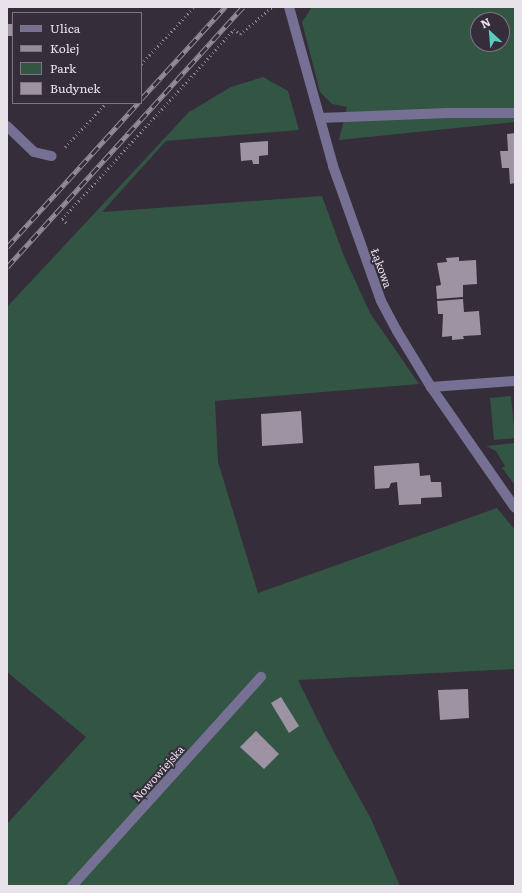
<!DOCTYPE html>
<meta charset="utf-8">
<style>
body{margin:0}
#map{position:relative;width:522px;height:893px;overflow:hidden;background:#352d3a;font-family:Literata,serif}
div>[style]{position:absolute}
.green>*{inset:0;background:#354}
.building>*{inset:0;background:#9d93a3}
.path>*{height:2.5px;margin-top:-1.25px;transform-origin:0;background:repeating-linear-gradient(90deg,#8a838e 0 1px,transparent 0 4px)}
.minor>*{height:10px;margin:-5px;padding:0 5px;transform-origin:5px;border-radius:5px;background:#767194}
.rail>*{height:4.5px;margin-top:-2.25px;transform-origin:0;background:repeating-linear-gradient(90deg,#352d3a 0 9px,#948d98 0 18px);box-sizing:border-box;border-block:1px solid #948d98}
span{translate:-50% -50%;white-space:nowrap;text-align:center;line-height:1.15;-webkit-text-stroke:4px #352d3a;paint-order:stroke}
.street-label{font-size:11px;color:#e8e3eb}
.frame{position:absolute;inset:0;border:8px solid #e8e3eb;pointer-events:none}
.legend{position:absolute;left:12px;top:12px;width:130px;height:92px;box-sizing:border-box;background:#352d3a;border:1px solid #7d7681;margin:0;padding:5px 7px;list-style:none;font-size:12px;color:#e8e3eb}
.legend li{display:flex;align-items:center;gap:8px;height:20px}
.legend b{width:20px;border:1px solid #7d7681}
.north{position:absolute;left:470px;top:12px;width:40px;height:40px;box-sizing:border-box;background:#352d3a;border:1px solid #7d7681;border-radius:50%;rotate:334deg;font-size:11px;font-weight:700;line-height:16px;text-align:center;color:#e8e3eb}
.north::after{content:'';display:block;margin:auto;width:14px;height:18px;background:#59cebe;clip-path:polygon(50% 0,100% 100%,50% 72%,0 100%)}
</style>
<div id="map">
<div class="green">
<div style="clip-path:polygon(evenodd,312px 7px,515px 7px,515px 122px,339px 140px,347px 107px,332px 104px,320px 92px,302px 22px,312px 7px,478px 20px,502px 20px,502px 44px,478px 44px,478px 20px)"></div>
<div style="clip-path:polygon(263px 77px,288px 91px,299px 130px,166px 141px,102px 212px,322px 196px,343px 254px,370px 313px,419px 384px,215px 401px,218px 462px,258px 593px,497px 508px,515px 530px,515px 669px,298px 680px,327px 739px,371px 819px,400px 886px,7px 886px,7px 824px,86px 737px,7px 672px,7px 307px,189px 112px,231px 87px)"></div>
<div style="clip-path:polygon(511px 396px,515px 438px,494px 440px,490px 398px)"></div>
<div style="clip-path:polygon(515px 443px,515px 485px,502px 468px,505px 466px,496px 451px,486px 446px)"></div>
</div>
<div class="building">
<div style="clip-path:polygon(7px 24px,13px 24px,13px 36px,7px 36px)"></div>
<div style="clip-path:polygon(515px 133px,515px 183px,510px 184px,509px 168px,502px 168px,500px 151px,508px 151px,507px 134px)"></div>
<div style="clip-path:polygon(268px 141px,268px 155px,259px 156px,259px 164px,253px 164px,252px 160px,241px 161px,240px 143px)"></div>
<div style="clip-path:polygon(459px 257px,459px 261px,476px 260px,477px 284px,463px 285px,463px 297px,437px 299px,436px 286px,441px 285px,437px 263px,447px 262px,446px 258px)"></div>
<div style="clip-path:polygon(463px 299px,464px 312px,479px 311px,481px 335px,463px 336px,464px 339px,452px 340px,452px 336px,442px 337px,443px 314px,438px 314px,437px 301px)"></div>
<div style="clip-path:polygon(301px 411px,303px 443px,262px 446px,261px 414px)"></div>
<div style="clip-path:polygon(419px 463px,420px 476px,430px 475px,431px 482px,441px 482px,442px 497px,421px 498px,421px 504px,399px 505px,397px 482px,391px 483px,389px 488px,375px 489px,374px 466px)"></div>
<div style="clip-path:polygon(468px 689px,469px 718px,440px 720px,438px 690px)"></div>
<div style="clip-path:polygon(281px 697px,299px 726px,289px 733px,271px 703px)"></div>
<div style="clip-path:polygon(256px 731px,279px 754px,264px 769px,240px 747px)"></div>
</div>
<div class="path">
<div style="left:141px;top:64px;width:78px;rotate:-47.1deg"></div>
<div style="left:65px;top:147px;width:60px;rotate:-47deg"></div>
<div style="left:66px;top:223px;width:6px;rotate:-135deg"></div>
<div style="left:62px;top:219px;width:256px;rotate:-47.8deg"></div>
<div style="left:234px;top:29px;width:8px;rotate:40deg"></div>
<div style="left:240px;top:34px;width:42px;rotate:-40.2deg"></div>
</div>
<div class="minor">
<div style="left:289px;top:7px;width:165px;rotate:74.5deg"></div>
<div style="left:333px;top:166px;width:143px;rotate:70.4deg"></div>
<div style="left:381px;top:301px;width:34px;rotate:62deg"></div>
<div style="left:397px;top:331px;width:66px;rotate:58.7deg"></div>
<div style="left:431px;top:387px;width:147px;rotate:55.2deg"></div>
<div style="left:320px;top:118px;width:128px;rotate:-2.2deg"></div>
<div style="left:448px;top:113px;width:67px"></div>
<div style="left:7px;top:126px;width:37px;rotate:44deg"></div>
<div style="left:34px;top:152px;width:18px;rotate:13deg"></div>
<div style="left:431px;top:387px;width:84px;rotate:-4.1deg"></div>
<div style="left:72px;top:886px;width:282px;rotate:-47.9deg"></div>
</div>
<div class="rail">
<div style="left:141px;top:99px;width:125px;rotate:-47.6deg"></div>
<div style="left:7px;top:247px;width:195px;rotate:-47.7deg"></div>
<div style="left:7px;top:267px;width:351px;rotate:-47.8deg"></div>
</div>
<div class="street-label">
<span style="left:382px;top:268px;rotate:70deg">Łąkowa</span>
<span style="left:158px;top:773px;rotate:-48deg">Nowowiejska</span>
</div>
<div class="frame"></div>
<ul class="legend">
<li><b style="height:5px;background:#767194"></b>Ulica</li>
<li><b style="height:5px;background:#948d98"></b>Kolej</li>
<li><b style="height:11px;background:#354"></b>Park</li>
<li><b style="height:11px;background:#9d93a3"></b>Budynek</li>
</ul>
<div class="north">N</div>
</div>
